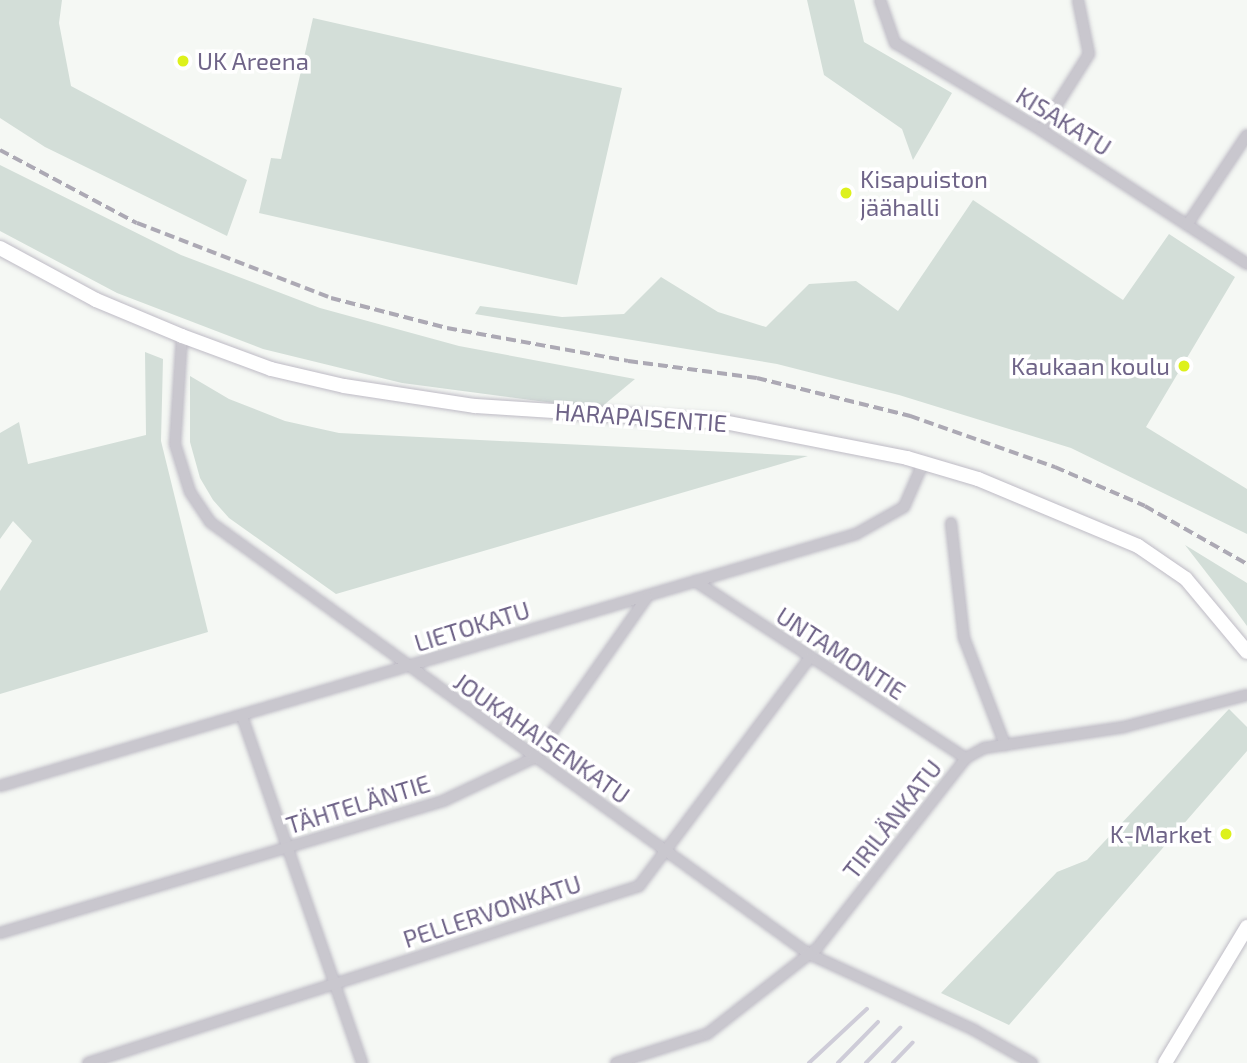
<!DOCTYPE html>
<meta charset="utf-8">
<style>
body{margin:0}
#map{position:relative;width:1247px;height:1063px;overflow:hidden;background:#f5f8f4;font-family:"Exo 2",sans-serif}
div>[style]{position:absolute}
.green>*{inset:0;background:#d3ded8}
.stream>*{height:3.5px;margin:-1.75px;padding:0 1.75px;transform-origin:1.75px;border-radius:1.75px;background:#ceccd8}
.roads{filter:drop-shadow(0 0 2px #bebbc5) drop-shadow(0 0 2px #bebbc5)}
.street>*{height:10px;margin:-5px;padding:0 5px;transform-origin:5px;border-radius:5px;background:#c9c7ce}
.secondary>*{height:14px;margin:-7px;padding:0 7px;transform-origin:7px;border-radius:7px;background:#fff}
.rail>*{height:3.5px;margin-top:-1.75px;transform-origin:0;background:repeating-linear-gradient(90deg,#aca9b4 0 10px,transparent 0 15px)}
.dots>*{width:19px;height:19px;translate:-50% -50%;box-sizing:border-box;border:4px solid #fff;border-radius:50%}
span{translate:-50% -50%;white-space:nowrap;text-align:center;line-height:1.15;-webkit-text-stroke:7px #fff;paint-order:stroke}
.poi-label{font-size:24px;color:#6f6488}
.left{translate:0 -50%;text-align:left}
.right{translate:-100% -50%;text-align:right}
.street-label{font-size:24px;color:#6f6488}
</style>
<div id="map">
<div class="green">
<div style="clip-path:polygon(0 0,62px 0,59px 23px,71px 86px,247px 180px,227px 236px,45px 147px,0 118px)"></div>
<div style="clip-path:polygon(807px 0,854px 0,864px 42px,952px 93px,913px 160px,902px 129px,824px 75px)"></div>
<div style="clip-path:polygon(313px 18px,622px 88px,577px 285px,259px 213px,271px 158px,281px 159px)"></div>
<div style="clip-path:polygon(0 165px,181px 255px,320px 308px,459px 346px,635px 379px,599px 409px,402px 383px,263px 349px,117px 293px,0 231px)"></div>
<div style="clip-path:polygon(973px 200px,1123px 300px,1169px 234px,1235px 277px,1146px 427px,1247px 489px,1247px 534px,1071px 448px,899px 395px,777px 364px,475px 314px,480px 306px,562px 317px,624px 314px,661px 277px,718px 312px,766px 327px,809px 284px,856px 281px,898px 311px)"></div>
<div style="clip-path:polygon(145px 352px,163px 359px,161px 441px,208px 632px,0 694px,0 591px,32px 541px,13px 521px,0 539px,0 433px,19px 422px,28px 464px,146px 435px)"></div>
<div style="clip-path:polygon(190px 376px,229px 399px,285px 421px,339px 433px,808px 456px,336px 594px,229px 518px,213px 500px,200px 478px,190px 442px)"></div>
<div style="clip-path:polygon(1185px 545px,1247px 583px,1247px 626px,1233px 607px)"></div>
<div style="clip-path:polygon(1229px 709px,1247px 727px,1247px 751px,1009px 1025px,941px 993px,1057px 872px,1087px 860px)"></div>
</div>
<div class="stream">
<div style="left:809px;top:1063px;width:79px;rotate:-43deg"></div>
<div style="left:838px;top:1063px;width:57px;rotate:-45.7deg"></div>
<div style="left:866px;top:1063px;width:49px;rotate:-45.8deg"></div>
<div style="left:893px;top:1063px;width:28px;rotate:-46deg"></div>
</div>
<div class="roads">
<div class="street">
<div style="left:880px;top:0;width:46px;rotate:70.8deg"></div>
<div style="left:895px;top:43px;width:170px;rotate:30.8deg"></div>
<div style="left:1041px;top:130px;width:246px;rotate:33deg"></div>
<div style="left:1041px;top:130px;width:90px;rotate:-57.7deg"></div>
<div style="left:1089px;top:54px;width:55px;rotate:-101.5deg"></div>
<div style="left:1187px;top:225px;width:108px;rotate:-56.3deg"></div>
<div style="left:182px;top:336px;width:108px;rotate:93.7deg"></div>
<div style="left:175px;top:444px;width:50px;rotate:72.6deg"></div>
<div style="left:190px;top:492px;width:36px;rotate:56deg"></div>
<div style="left:210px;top:522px;width:739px;rotate:35.8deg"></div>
<div style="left:809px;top:954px;width:182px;rotate:24.7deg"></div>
<div style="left:974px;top:1030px;width:67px;rotate:29.6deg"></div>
<div style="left:951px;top:523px;width:116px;rotate:83.6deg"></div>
<div style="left:964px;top:638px;width:115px;rotate:69deg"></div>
<div style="left:695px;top:581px;width:324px;rotate:33.2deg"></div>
<div style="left:242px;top:716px;width:367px;rotate:70.9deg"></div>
<div style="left:0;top:786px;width:892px;rotate:-16.4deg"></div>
<div style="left:856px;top:534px;width:55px;rotate:-29.4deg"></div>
<div style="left:904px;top:507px;width:48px;rotate:-66.6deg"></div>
<div style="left:0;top:933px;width:464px;rotate:-16.6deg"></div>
<div style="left:445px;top:800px;width:98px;rotate:-25.3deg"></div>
<div style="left:534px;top:758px;width:197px;rotate:-54.9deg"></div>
<div style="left:88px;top:1063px;width:579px;rotate:-17.81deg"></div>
<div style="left:639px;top:886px;width:284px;rotate:-53.2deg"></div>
<div style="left:616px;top:1063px;width:96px;rotate:-17.7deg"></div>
<div style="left:707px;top:1034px;width:140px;rotate:-38deg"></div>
<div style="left:817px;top:948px;width:241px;rotate:-51.9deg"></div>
<div style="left:966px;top:758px;width:21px;rotate:-29deg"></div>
<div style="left:984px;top:748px;width:142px;rotate:-8.5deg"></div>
<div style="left:1124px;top:727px;width:127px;rotate:-14.6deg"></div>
</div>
<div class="secondary">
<div style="left:0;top:248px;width:109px;rotate:28.4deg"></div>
<div style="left:96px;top:300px;width:93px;rotate:22.7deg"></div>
<div style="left:182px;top:336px;width:95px;rotate:20.3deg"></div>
<div style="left:271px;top:369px;width:75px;rotate:13.1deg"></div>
<div style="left:344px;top:386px;width:133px;rotate:8.7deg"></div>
<div style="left:475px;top:406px;width:250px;rotate:3.7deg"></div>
<div style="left:724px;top:422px;width:187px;rotate:11.1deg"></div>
<div style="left:907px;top:458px;width:74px;rotate:16.5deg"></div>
<div style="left:978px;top:479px;width:173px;rotate:22.7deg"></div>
<div style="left:1138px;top:546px;width:58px;rotate:34.5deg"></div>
<div style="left:1186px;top:579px;width:95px;rotate:50.1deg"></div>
<div style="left:1165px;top:1063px;width:159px;rotate:-58.9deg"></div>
</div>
</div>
<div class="rail">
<div style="left:0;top:150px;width:155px;rotate:28.1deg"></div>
<div style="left:137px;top:223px;width:208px;rotate:21.1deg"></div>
<div style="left:331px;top:298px;width:120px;rotate:14.5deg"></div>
<div style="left:447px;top:328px;width:184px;rotate:10.3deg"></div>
<div style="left:628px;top:361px;width:130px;rotate:7.5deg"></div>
<div style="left:757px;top:378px;width:158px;rotate:13.9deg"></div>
<div style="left:910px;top:416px;width:154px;rotate:19.4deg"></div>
<div style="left:1055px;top:467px;width:98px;rotate:23.4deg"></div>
<div style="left:1145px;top:506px;width:117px;rotate:29.6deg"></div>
</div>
<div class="dots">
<div style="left:183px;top:61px;background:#ddf11b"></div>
<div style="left:846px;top:193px;background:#ddf11b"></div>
<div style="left:1184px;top:366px;background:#ddf11b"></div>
<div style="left:1226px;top:834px;background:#ddf11b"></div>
</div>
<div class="poi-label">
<span class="left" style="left:197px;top:61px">UK Areena</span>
<span class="left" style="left:860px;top:193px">Kisapuiston<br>jäähalli</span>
<span class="right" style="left:1170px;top:366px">Kaukaan koulu</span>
<span class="right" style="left:1212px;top:834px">K-Market</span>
</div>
<div class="street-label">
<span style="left:1064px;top:121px;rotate:32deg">KISAKATU</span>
<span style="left:641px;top:417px;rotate:4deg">HARAPAISENTIE</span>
<span style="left:472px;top:626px;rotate:-17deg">LIETOKATU</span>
<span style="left:841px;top:653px;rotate:33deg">UNTAMONTIE</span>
<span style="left:542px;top:738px;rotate:35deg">JOUKAHAISENKATU</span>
<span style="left:358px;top:804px;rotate:-17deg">TÄHTELÄNTIE</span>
<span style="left:892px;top:819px;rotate:-52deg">TIRILÄNKATU</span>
<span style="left:492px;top:911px;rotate:-18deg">PELLERVONKATU</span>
</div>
</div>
